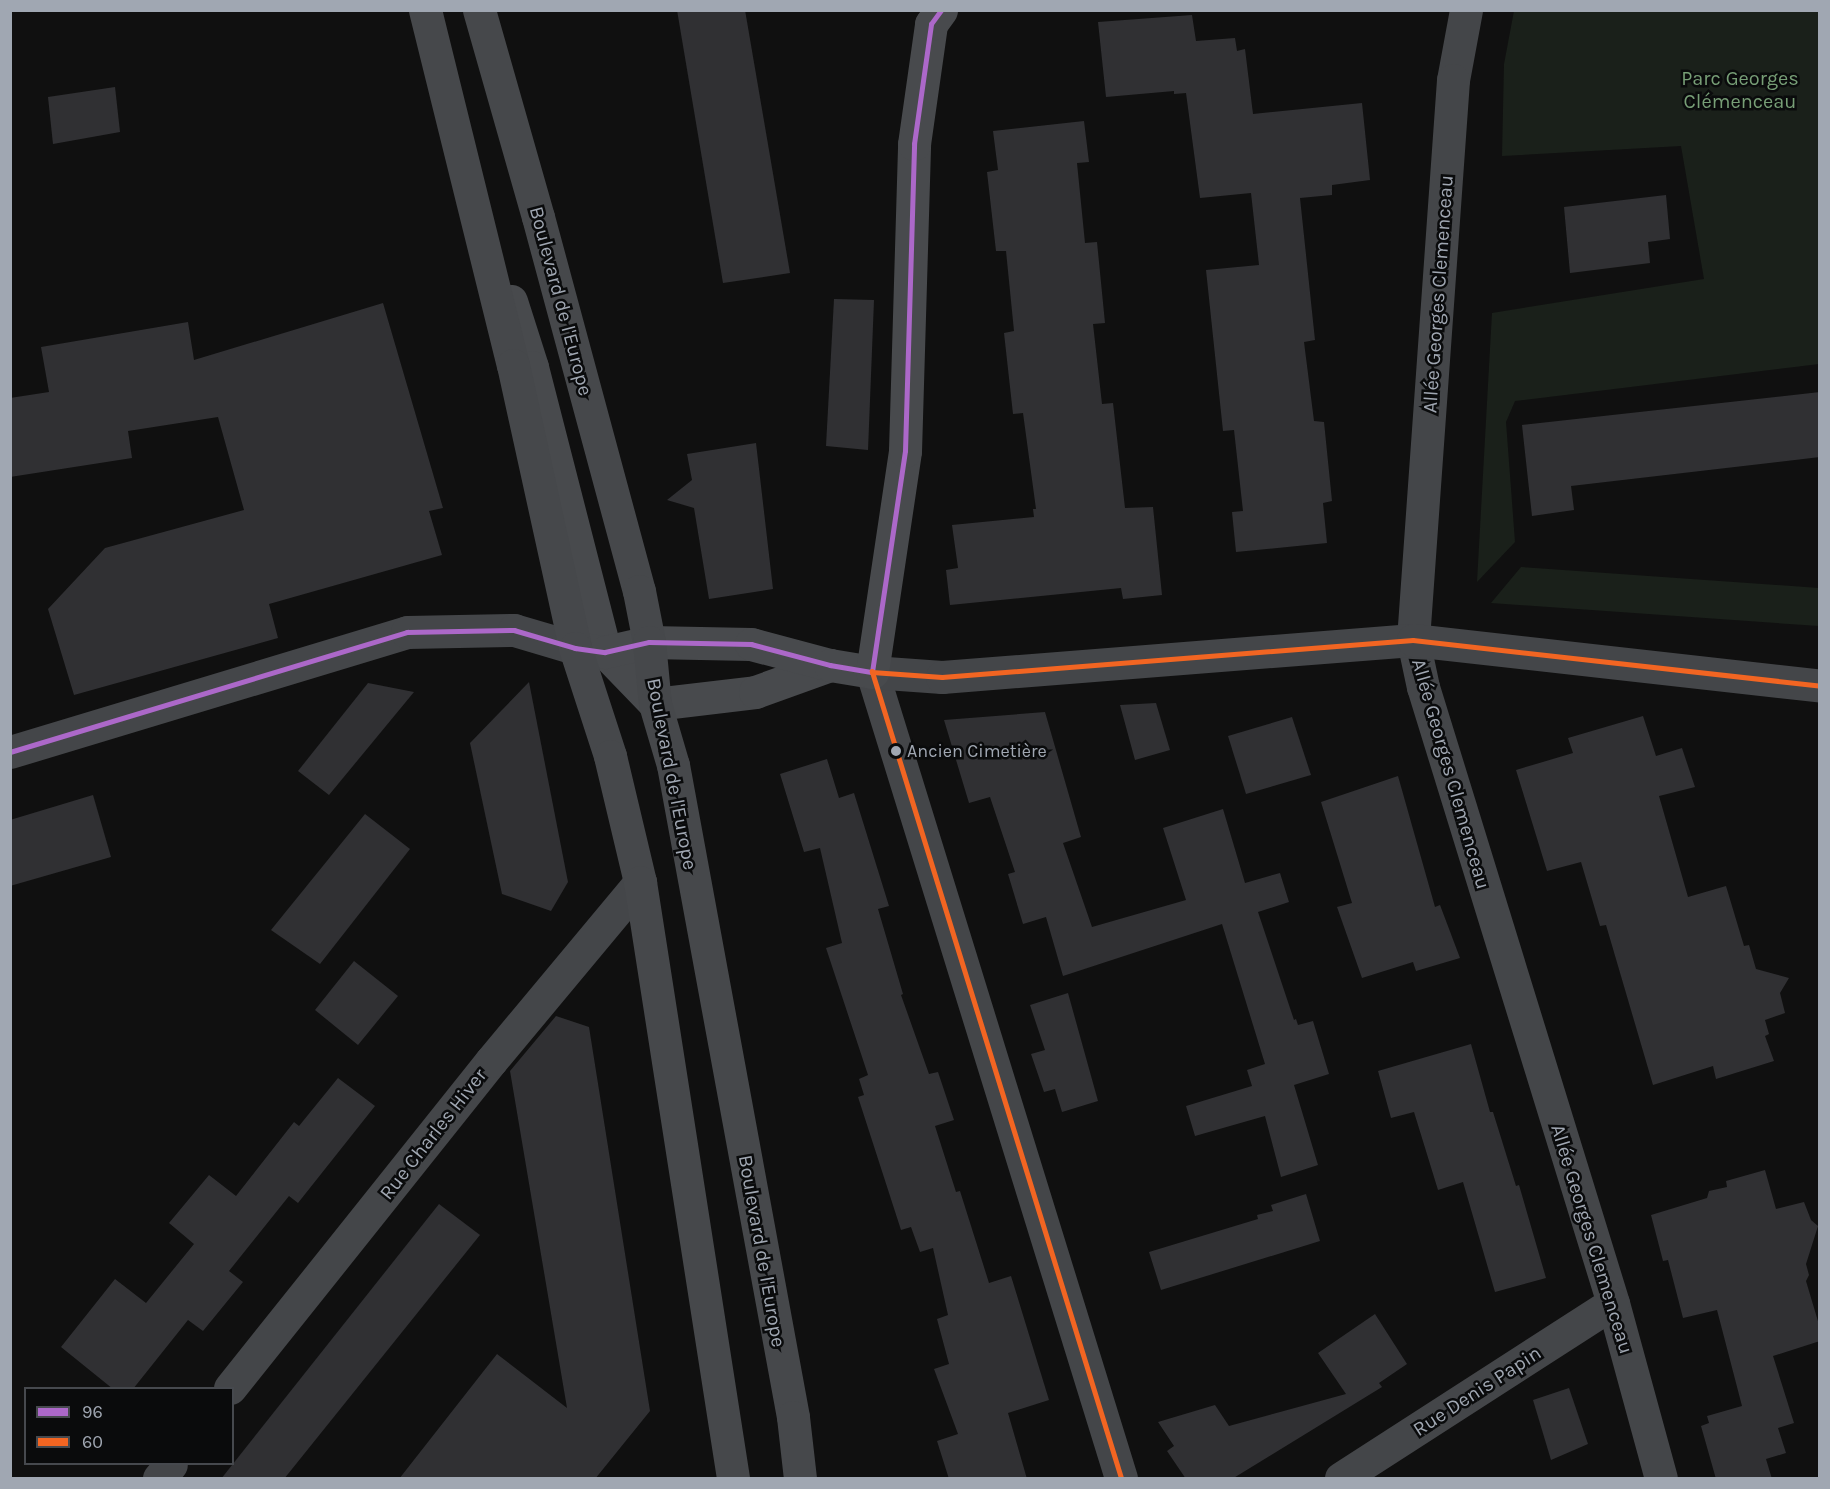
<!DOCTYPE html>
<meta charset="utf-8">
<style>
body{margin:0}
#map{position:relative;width:1830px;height:1489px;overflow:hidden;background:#101010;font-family:Karla,sans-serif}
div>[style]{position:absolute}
.green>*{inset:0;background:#1a201a}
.building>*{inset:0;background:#303033}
.street>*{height:33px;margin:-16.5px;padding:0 16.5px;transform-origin:16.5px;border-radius:16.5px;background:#444649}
.secondary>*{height:33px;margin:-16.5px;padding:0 16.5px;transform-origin:16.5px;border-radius:16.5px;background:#484a4d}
.primary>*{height:33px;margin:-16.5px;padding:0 16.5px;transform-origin:16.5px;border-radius:16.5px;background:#46484b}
.bus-1>*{height:4.5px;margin:-2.25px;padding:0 2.25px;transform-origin:2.25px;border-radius:2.25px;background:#ac68c9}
.bus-2>*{height:4.5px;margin:-2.25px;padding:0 2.25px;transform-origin:2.25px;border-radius:2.25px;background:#f26522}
.dots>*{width:16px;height:16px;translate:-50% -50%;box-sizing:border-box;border:3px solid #0a0b0c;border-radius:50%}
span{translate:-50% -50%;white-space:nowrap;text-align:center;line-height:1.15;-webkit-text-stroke:5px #0a0b0c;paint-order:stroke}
.bus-label{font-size:18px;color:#a0a7b2}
.left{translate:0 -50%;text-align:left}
.park-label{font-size:20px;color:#779e76}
.street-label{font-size:20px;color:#a0a7b2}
.frame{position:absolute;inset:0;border:12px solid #a0a7b2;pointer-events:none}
.legend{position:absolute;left:24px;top:1387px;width:210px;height:78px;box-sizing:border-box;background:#0a0b0c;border:2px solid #46494e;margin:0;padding:8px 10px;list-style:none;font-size:18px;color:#a0a7b2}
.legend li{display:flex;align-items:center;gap:12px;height:30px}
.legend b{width:30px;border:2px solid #46494e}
</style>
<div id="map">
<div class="green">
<div style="clip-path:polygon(1514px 11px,1819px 11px,1819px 364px,1515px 401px,1506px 422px,1515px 542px,1477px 582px,1492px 313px,1704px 279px,1681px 146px,1502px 156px,1504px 64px)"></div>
<div style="clip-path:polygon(1521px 567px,1819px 588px,1819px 626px,1491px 603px)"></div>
</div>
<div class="building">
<div style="clip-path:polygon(677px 10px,745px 10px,790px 273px,723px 283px)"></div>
<div style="clip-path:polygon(1192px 15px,1196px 41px,1235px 38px,1237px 51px,1245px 49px,1253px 114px,1362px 103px,1370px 180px,1332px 185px,1332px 195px,1300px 198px,1315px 340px,1304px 342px,1314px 421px,1324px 422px,1332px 501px,1323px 503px,1327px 543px,1236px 552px,1232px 512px,1243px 511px,1234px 430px,1223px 431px,1206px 270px,1259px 265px,1251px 193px,1200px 198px,1186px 93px,1174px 94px,1174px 91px,1106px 97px,1098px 22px)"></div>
<div style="clip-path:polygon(115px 87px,120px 132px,53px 144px,48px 97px)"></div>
<div style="clip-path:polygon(1084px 121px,1089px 162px,1077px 163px,1085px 243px,1097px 242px,1105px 323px,1093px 324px,1102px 404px,1113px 403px,1125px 508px,1153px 507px,1162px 595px,1123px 599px,1121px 588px,950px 605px,946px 570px,958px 568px,952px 525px,1034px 517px,1033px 509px,1036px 509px,1023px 413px,1013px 414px,1004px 333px,1014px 331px,1006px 251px,996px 251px,987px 172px,998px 170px,993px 131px)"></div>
<div style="clip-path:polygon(1666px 195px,1670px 239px,1648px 242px,1650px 263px,1570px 273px,1564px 207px)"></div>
<div style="clip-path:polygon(834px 299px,874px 300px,868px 450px,826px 446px)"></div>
<div style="clip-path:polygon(383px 303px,443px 508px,429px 511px,442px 555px,269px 604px,278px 638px,74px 695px,48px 609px,105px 548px,244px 510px,218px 417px,128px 431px,132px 458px,10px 477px,10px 398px,49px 392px,41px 347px,188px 322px,194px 360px)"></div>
<div style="clip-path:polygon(1820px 392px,1820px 457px,1571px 486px,1574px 510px,1532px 516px,1522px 425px)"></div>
<div style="clip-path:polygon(756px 443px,773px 589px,709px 599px,694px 508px,667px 500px,692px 480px,687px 454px)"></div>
<div style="clip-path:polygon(529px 682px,568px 882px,551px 911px,502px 894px,470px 743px)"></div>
<div style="clip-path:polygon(368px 683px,414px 692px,329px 795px,298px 771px)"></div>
<div style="clip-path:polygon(1156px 703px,1170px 750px,1135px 760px,1120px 705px)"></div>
<div style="clip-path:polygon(1045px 712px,1081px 837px,1063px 843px,1092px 927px,1186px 900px,1163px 828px,1223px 809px,1245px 883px,1280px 873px,1289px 902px,1258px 912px,1294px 1020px,1296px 1019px,1298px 1025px,1313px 1021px,1329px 1074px,1294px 1085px,1318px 1165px,1281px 1177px,1265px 1116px,1195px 1136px,1186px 1106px,1252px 1086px,1247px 1070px,1265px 1064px,1222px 924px,1063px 976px,1046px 917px,1023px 924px,1008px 874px,1015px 872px,990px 797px,969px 803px,944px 720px)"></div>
<div style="clip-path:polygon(1643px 716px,1656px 756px,1682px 748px,1695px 787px,1659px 796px,1688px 897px,1726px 886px,1744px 946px,1749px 945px,1756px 969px,1789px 978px,1780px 993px,1785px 1013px,1765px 1020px,1769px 1034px,1765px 1036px,1774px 1061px,1716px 1079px,1713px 1066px,1653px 1085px,1606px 925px,1600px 926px,1581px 862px,1547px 871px,1516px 770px,1573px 753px,1568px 738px)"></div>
<div style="clip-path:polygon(1292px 717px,1311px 775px,1246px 794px,1228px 736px)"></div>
<div style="clip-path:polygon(827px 759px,839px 798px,854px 793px,889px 906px,878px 909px,903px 994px,901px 995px,929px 1074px,938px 1072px,954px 1120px,935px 1126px,956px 1192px,960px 1191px,989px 1283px,1011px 1276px,1049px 1400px,1008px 1413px,1027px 1479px,949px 1479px,937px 1441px,958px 1434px,934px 1369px,949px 1364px,937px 1319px,948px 1315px,933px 1248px,920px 1252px,911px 1227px,901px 1230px,858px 1097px,864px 1095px,859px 1079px,868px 1075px,826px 948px,842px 943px,820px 848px,804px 852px,780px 774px)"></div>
<div style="clip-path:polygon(1398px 776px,1435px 907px,1440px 905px,1460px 958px,1416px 971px,1413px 962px,1362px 978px,1337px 907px,1352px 903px,1321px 802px)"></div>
<div style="clip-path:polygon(93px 795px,111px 857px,10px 886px,10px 820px)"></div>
<div style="clip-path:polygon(365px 814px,410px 849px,320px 964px,271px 930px)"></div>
<div style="clip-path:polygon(354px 961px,398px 996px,358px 1045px,315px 1010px)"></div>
<div style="clip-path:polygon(1068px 993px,1098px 1101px,1062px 1112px,1055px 1089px,1044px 1092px,1031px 1054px,1045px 1050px,1030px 1005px)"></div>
<div style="clip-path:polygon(556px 1016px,589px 1027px,650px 1411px,595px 1479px,399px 1479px,497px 1354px,567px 1408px,510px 1071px)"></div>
<div style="clip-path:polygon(1471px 1044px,1490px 1112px,1493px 1112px,1516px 1186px,1519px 1185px,1546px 1278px,1495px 1292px,1463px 1182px,1438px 1190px,1414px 1112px,1391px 1118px,1378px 1071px)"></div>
<div style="clip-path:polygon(338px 1078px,375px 1106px,298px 1203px,289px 1196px,229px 1271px,243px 1282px,203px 1331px,188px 1320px,133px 1389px,113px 1389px,61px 1347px,115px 1279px,146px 1303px,194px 1244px,169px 1223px,209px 1175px,236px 1196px,294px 1122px,299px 1126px)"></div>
<div style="clip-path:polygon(1765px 1170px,1776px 1209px,1804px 1202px,1811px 1220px,1818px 1226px,1806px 1264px,1809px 1275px,1806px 1281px,1820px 1328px,1820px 1341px,1773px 1356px,1794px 1423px,1778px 1428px,1786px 1453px,1766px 1459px,1772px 1479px,1716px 1479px,1701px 1426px,1709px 1423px,1707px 1416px,1742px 1406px,1717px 1310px,1683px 1318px,1668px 1260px,1663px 1261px,1651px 1215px,1707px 1198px,1709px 1191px,1727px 1187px,1726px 1181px)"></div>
<div style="clip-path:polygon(1306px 1194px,1320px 1241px,1161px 1290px,1149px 1252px,1258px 1219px,1257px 1215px,1273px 1211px,1271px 1205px)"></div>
<div style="clip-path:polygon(439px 1204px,480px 1235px,284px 1479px,221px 1479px)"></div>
<div style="clip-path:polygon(1375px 1314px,1407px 1364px,1379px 1383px,1382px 1387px,1232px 1479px,1186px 1479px,1167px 1451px,1174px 1446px,1158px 1422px,1215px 1405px,1229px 1426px,1346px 1394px,1318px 1353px)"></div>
<div style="clip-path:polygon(1569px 1388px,1588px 1444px,1551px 1460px,1533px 1400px)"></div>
</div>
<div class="street">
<div style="left:1466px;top:10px;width:71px;rotate:100.5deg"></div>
<div style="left:1453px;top:80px;width:561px;rotate:94.09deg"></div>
<div style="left:1413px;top:640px;width:48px;rotate:78deg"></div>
<div style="left:1423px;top:687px;width:645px;rotate:72.86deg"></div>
<div style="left:1613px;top:1303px;width:181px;rotate:74.7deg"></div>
<div style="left:10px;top:752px;width:415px;rotate:-16.8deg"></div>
<div style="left:407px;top:632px;width:107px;rotate:-1.1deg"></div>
<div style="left:514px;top:630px;width:64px;rotate:16.4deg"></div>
<div style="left:230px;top:1388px;width:418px;rotate:-51.4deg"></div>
<div style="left:491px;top:1061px;width:233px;rotate:-50.2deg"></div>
<div style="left:159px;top:1478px;width:18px;rotate:-49deg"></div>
<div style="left:1121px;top:1478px;width:844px;rotate:-107.17deg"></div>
<div style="left:872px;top:672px;width:70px;rotate:4.1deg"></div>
<div style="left:942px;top:677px;width:472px;rotate:-4.5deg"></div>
<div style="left:1413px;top:640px;width:410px;rotate:6.4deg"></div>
<div style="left:1341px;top:1478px;width:323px;rotate:-32.8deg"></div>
</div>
<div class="secondary">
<div style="left:511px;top:301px;width:69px;rotate:72.3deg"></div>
<div style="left:532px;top:367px;width:294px;rotate:75.6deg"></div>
<div style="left:605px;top:652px;width:72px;rotate:46.1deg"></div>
<div style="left:655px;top:704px;width:101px;rotate:-6.8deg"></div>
<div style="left:755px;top:692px;width:80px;rotate:-19.8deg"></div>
<div style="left:575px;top:648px;width:30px;rotate:8deg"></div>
<div style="left:605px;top:652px;width:45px;rotate:-12.8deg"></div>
<div style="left:649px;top:642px;width:102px;rotate:1.1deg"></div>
<div style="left:751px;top:644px;width:82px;rotate:14.9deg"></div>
<div style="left:830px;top:665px;width:43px;rotate:9.5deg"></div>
<div style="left:872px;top:672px;width:223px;rotate:-81.5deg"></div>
<div style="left:905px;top:451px;width:307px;rotate:-88.3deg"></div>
<div style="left:914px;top:144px;width:121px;rotate:-81.9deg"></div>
<div style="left:931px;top:24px;width:17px;rotate:-54deg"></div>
</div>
<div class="primary">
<div style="left:425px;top:10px;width:366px;rotate:76.1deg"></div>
<div style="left:513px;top:365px;width:290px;rotate:77.6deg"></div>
<div style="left:575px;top:648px;width:114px;rotate:72deg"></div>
<div style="left:610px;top:756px;width:130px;rotate:76.6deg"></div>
<div style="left:640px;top:882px;width:603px;rotate:81.13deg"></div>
<div style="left:479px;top:10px;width:215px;rotate:74.1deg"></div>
<div style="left:538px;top:217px;width:387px;rotate:74.9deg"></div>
<div style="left:639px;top:591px;width:52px;rotate:78.9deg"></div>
<div style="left:649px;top:642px;width:62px;rotate:84.5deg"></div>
<div style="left:655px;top:704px;width:64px;rotate:73.6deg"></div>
<div style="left:673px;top:765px;width:663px;rotate:79.57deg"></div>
<div style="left:793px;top:1417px;width:61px;rotate:83.5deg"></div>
</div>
<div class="bus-1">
<div style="left:10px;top:752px;width:415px;rotate:-16.8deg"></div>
<div style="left:407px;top:632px;width:107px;rotate:-1.1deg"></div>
<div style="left:514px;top:630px;width:64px;rotate:16.4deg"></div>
<div style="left:575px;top:648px;width:30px;rotate:8deg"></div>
<div style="left:605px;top:652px;width:45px;rotate:-12.8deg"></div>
<div style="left:649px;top:642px;width:102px;rotate:1.1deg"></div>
<div style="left:751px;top:644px;width:82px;rotate:14.9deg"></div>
<div style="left:830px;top:665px;width:43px;rotate:9.5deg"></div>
<div style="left:872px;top:672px;width:223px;rotate:-81.5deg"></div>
<div style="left:905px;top:451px;width:307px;rotate:-88.3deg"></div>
<div style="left:914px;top:144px;width:121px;rotate:-81.9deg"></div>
<div style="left:931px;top:24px;width:17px;rotate:-54deg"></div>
</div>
<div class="bus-2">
<div style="left:1121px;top:1478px;width:844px;rotate:-107.17deg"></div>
<div style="left:872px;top:672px;width:70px;rotate:4.1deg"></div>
<div style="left:942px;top:677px;width:472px;rotate:-4.5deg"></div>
<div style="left:1413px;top:640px;width:410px;rotate:6.4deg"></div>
</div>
<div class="dots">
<div style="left:896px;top:751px;background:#a0a7b2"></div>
</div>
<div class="bus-label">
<span class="left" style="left:907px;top:751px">Ancien Cimetière</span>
</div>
<div class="park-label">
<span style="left:1740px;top:90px">Parc Georges<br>Clémenceau</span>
</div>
<div class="street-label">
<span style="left:1438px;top:294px;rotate:-86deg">Allée Georges Clemenceau</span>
<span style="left:561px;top:301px;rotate:75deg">Boulevard de l'Europe</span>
<span style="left:672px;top:774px;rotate:79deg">Boulevard de l'Europe</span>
<span style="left:1451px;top:774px;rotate:74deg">Allée Georges Clemenceau</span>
<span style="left:433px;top:1134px;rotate:-52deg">Rue Charles Hiver</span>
<span style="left:1592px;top:1239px;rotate:73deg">Allée Georges Clemenceau</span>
<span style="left:762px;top:1251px;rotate:80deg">Boulevard de l'Europe</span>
<span style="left:1477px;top:1391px;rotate:-33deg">Rue Denis Papin</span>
</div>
<div class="frame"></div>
<ul class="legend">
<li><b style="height:8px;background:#ac68c9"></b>96</li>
<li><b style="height:8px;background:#f26522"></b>60</li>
</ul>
</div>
